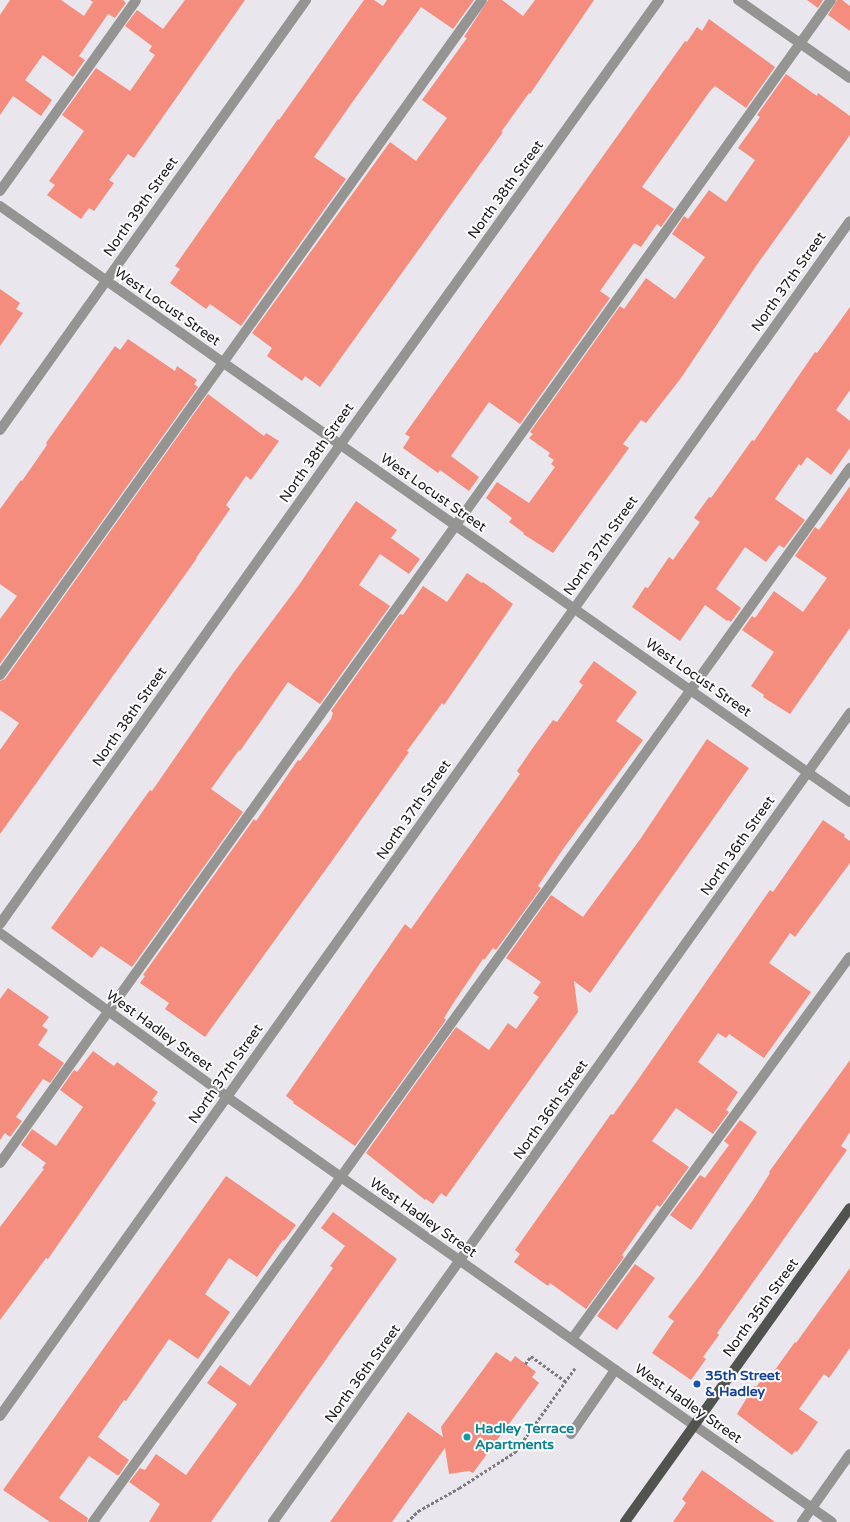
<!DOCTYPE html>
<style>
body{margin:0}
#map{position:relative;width:850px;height:1522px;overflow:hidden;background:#e9e6ed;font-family:"Varela Round",sans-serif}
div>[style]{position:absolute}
.building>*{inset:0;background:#f58d7e}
.path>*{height:2.5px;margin-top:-1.25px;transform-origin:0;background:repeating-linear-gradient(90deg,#7d7b80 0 3px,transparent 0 5px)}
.minor>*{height:10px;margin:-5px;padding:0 5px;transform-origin:5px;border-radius:5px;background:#949592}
.major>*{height:10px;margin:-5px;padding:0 5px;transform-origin:5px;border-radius:5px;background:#51534e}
.dots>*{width:11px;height:11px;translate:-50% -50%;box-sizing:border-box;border:2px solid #fff;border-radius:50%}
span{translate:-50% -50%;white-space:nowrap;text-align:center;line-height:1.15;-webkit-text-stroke:4px #fff;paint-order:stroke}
.street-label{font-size:14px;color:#171619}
.transit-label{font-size:14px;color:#164399;font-weight:700}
.left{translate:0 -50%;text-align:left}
.culture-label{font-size:14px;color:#0d838f;font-weight:700}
</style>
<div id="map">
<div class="building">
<div style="clip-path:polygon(10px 0,61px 0,84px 16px,93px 2px,90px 0,123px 0,126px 3px,115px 18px,108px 14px,79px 56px,85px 60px,73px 77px,43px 55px,25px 80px,52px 100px,41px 116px,13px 96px,0 115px,0 15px)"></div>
<div style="clip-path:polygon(185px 0,245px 0,134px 158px,128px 154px,109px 180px,114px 183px,94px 211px,89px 208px,81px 219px,47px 195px,55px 185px,49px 181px,84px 131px,62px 115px,96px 68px,130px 91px,155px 55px,149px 51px,152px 46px,125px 26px,137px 10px,163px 29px)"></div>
<div style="clip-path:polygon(364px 0,374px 0,383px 6px,387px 0,474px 0,453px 29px,421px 7px,351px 104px,314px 157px,346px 179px,241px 326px,210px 304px,206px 309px,170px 283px,180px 269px,175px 266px,278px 119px,279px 120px)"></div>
<div style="clip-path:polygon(488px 0,502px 0,523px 16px,535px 0,594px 0,530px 94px,529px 93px,501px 132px,503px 132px,320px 387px,305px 376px,302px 381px,267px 356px,272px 348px,252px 333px,390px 142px,416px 161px,447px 118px,422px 100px,467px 38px,464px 37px)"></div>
<div style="clip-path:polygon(807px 0,823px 0,818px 8px)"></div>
<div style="clip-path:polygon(837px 0,842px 0,850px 6px,850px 31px,828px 15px)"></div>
<div style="clip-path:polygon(709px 19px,775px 67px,746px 108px,715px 86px,710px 91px,642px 187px,674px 209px,661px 227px,657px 224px,641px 247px,634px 243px,600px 291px,610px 298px,520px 424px,489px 402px,451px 456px,479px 477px,469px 491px,440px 470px,438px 473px,403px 448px,410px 437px,405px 434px,685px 41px,687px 42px,697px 27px,702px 31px)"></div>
<div style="clip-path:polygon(786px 74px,817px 96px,818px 93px,850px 116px,850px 135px,756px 266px,681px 378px,646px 423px,641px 420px,623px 444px,629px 448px,553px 553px,523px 534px,524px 533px,509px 522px,512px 518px,486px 498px,497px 482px,529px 503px,555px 467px,551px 464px,554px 460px,548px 456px,550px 453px,529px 438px,533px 434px,530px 432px,620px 306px,624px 309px,646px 278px,675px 299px,705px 257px,672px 234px,684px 216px,688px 219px,709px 190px,726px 202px,755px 160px,738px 148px,760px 117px,757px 115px)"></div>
<div style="clip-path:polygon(0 289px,20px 303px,16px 309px,23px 313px,0 346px)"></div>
<div style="clip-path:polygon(850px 307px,850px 390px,836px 410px,850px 421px,850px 448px,831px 475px,807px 457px,801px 466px,799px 464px,775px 499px,805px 520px,784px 548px,779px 545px,766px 562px,745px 547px,716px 589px,741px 608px,731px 622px,728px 620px,727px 621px,705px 605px,680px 641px,632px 607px,645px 587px,648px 588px,669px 557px,673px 560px,700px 522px,694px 518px,709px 497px,711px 498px,752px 440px,754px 441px,815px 352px,817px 353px)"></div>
<div style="clip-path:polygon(128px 339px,175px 371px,177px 366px,197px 380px,194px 384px,198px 387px,0 664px,0 619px,17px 596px,0 584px,0 509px,21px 480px,22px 481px,47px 445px,46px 443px,115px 346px,120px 350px)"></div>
<div style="clip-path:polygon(208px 394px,264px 436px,266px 433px,279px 441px,251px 480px,246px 476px,226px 505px,230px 509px,196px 558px,197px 558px,0 834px,0 750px,19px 723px,0 710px,0 681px,5px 679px)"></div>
<div style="clip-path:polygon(850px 486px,850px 628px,790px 714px,763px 697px,764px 695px,751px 686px,774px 652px,742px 630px,752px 616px,755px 618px,774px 591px,803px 612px,827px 578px,795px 556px,815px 527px,819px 530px)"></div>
<div style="clip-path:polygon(356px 501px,397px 530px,391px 538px,420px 559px,409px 574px,380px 554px,359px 585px,390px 606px,320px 704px,288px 682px,240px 751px,239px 750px,211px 789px,243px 812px,132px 967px,101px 946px,92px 958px,51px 928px,150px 790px,152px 791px,234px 672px,299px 585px)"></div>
<div style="clip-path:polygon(467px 573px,482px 583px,483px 582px,513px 604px,444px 705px,442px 703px,407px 751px,409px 752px,339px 851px,205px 1037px,165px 1009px,169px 1003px,140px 983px,145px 976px,143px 975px,254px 819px,256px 821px,298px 760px,300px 761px,331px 719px,333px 713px,331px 711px,400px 614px,403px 615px,423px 586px,447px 602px)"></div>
<div style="clip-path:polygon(594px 661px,637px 692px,616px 721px,643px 740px,563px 849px,538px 886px,541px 888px,496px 950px,493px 948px,485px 959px,483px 959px,454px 1002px,444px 1018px,446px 1020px,355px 1146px,293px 1103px,294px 1102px,286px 1096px,405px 924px,411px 929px,520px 774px,517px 771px,532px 749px,553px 720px,557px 722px,583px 685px,579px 682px)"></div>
<div style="clip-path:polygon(707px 739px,749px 768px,590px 993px,574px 981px,578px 1012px,446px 1197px,441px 1193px,433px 1204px,426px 1199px,425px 1200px,366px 1153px,456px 1027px,489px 1050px,508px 1023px,516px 1029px,539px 997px,533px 993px,541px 982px,506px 958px,551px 895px,583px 917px,641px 838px)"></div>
<div style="clip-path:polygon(823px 820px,845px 835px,844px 837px,850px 841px,850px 863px,795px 937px,790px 933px,769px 963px,811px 992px,764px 1058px,729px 1034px,726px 1038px,718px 1033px,698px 1062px,738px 1092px,726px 1110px,729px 1112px,713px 1134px,676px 1108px,652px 1141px,689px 1167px,660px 1207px,657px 1205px,622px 1255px,624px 1257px,586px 1309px,550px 1283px,548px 1286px,514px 1262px,520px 1254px,515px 1250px,611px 1114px,613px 1115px,635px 1084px,770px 890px,773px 892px)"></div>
<div style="clip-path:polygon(8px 988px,49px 1017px,42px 1026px,48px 1030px,38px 1045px,64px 1063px,50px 1083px,43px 1079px,16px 1117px,22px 1121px,10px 1137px,5px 1133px,0 1140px,0 999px)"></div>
<div style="clip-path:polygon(93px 1051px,114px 1066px,117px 1062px,158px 1092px,152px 1100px,156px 1103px,48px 1259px,46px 1258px,0 1320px,0 1227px,44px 1169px,42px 1168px,46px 1163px,21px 1145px,32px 1129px,56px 1146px,83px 1107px,60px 1090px,74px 1070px,77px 1072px)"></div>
<div style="clip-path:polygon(850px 1060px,850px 1132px,841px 1146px,847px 1150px,717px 1333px,719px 1335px,703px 1357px,706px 1359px,691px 1380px,652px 1353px,674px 1321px,668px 1317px,700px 1275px,753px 1200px,770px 1173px,769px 1172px)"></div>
<div style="clip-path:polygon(740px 1120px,757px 1132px,691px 1230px,670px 1215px,700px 1175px,705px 1178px,707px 1175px,729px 1145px,724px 1141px)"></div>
<div style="clip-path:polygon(226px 1176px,296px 1225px,284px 1241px,283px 1240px,257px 1277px,229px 1258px,205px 1294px,230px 1312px,198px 1359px,169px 1339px,126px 1401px,124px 1400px,98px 1437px,129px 1460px,119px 1475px,117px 1475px,89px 1456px,59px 1498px,88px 1518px,87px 1522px,50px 1522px,3px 1490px)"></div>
<div style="clip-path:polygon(333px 1212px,397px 1259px,211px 1522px,149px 1522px,160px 1504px,129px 1482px,140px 1468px,145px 1470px,156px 1454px,186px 1475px,237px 1404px,207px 1383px,220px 1365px,250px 1386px,333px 1268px,330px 1266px,345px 1246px,321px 1228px)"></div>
<div style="clip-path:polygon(635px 1264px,655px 1278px,617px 1330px,597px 1316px)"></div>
<div style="clip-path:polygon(850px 1268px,850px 1348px,829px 1378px,824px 1374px,799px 1409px,818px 1422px,797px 1452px,795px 1451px,792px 1455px,737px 1414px,754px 1386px,756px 1387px,763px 1378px,767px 1381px,795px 1342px,796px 1343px)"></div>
<div style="clip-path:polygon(496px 1352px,511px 1362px,515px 1356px,536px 1372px,532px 1377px,539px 1383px,473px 1473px,469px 1471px,449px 1474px,445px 1448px,392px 1522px,330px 1522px,408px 1412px,443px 1437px,441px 1427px)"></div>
<div style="clip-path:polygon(702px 1470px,775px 1522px,673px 1522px,686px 1503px,682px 1499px)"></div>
</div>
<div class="path">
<div style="left:525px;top:1364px;width:10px;rotate:-53deg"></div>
<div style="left:531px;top:1356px;width:42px;rotate:36.3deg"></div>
<div style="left:407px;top:1522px;width:16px;rotate:-45deg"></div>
<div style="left:418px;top:1511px;width:47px;rotate:-29.3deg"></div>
<div style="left:459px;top:1488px;width:67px;rotate:-32.7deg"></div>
<div style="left:515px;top:1452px;width:103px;rotate:-54.5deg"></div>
</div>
<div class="minor">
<div style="left:738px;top:0;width:136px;rotate:34.9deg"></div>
<div style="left:0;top:191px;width:234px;rotate:-54.5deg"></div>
<div style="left:0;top:206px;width:1038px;rotate:35.04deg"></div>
<div style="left:0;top:430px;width:528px;rotate:-54.56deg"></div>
<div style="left:0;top:675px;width:829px;rotate:-54.47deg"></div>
<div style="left:0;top:924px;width:587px;rotate:-54.63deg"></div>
<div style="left:340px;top:445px;width:548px;rotate:-54.37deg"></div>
<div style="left:0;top:933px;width:280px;rotate:35.8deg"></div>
<div style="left:227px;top:1097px;width:739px;rotate:35.09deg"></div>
<div style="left:0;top:1163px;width:1429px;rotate:-54.45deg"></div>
<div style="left:572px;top:1339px;width:472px;rotate:-54deg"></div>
<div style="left:0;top:1416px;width:1466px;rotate:-54.58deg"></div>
<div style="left:571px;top:1434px;width:78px;rotate:-55.5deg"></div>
<div style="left:93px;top:1522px;width:1298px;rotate:-54.31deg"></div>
<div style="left:273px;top:1522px;width:994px;rotate:-54.5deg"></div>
<div style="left:802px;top:1522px;width:83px;rotate:-54.8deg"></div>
</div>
<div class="major">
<div style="left:625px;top:1522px;width:386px;rotate:-54.4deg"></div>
</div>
<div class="dots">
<div style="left:697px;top:1384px;background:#1a4fb4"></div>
<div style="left:467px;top:1437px;background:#0f9aa8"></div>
</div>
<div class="street-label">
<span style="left:506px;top:190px;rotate:-54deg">North 38th Street</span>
<span style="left:141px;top:207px;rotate:-55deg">North 39th Street</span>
<span style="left:789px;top:282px;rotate:-55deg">North 37th Street</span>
<span style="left:167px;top:307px;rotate:35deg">West Locust Street</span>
<span style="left:317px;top:453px;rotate:-55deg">North 38th Street</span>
<span style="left:433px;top:493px;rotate:35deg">West Locust Street</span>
<span style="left:601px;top:546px;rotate:-55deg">North 37th Street</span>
<span style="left:698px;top:678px;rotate:35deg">West Locust Street</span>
<span style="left:130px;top:717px;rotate:-55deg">North 38th Street</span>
<span style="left:414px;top:810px;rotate:-55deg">North 37th Street</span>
<span style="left:738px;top:846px;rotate:-55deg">North 36th Street</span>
<span style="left:159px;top:1031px;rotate:36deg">West Hadley Street</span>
<span style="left:226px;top:1074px;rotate:-55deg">North 37th Street</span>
<span style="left:551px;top:1110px;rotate:-55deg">North 36th Street</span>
<span style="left:423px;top:1218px;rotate:35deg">West Hadley Street</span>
<span style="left:761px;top:1308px;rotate:-54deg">North 35th Street</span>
<span style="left:363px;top:1374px;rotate:-54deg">North 36th Street</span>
<span style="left:688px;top:1404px;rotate:35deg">West Hadley Street</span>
</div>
<div class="transit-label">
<span class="left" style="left:705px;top:1384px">35th Street<br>&amp; Hadley</span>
</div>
<div class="culture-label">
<span class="left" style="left:475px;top:1437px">Hadley Terrace<br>Apartments</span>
</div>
</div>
